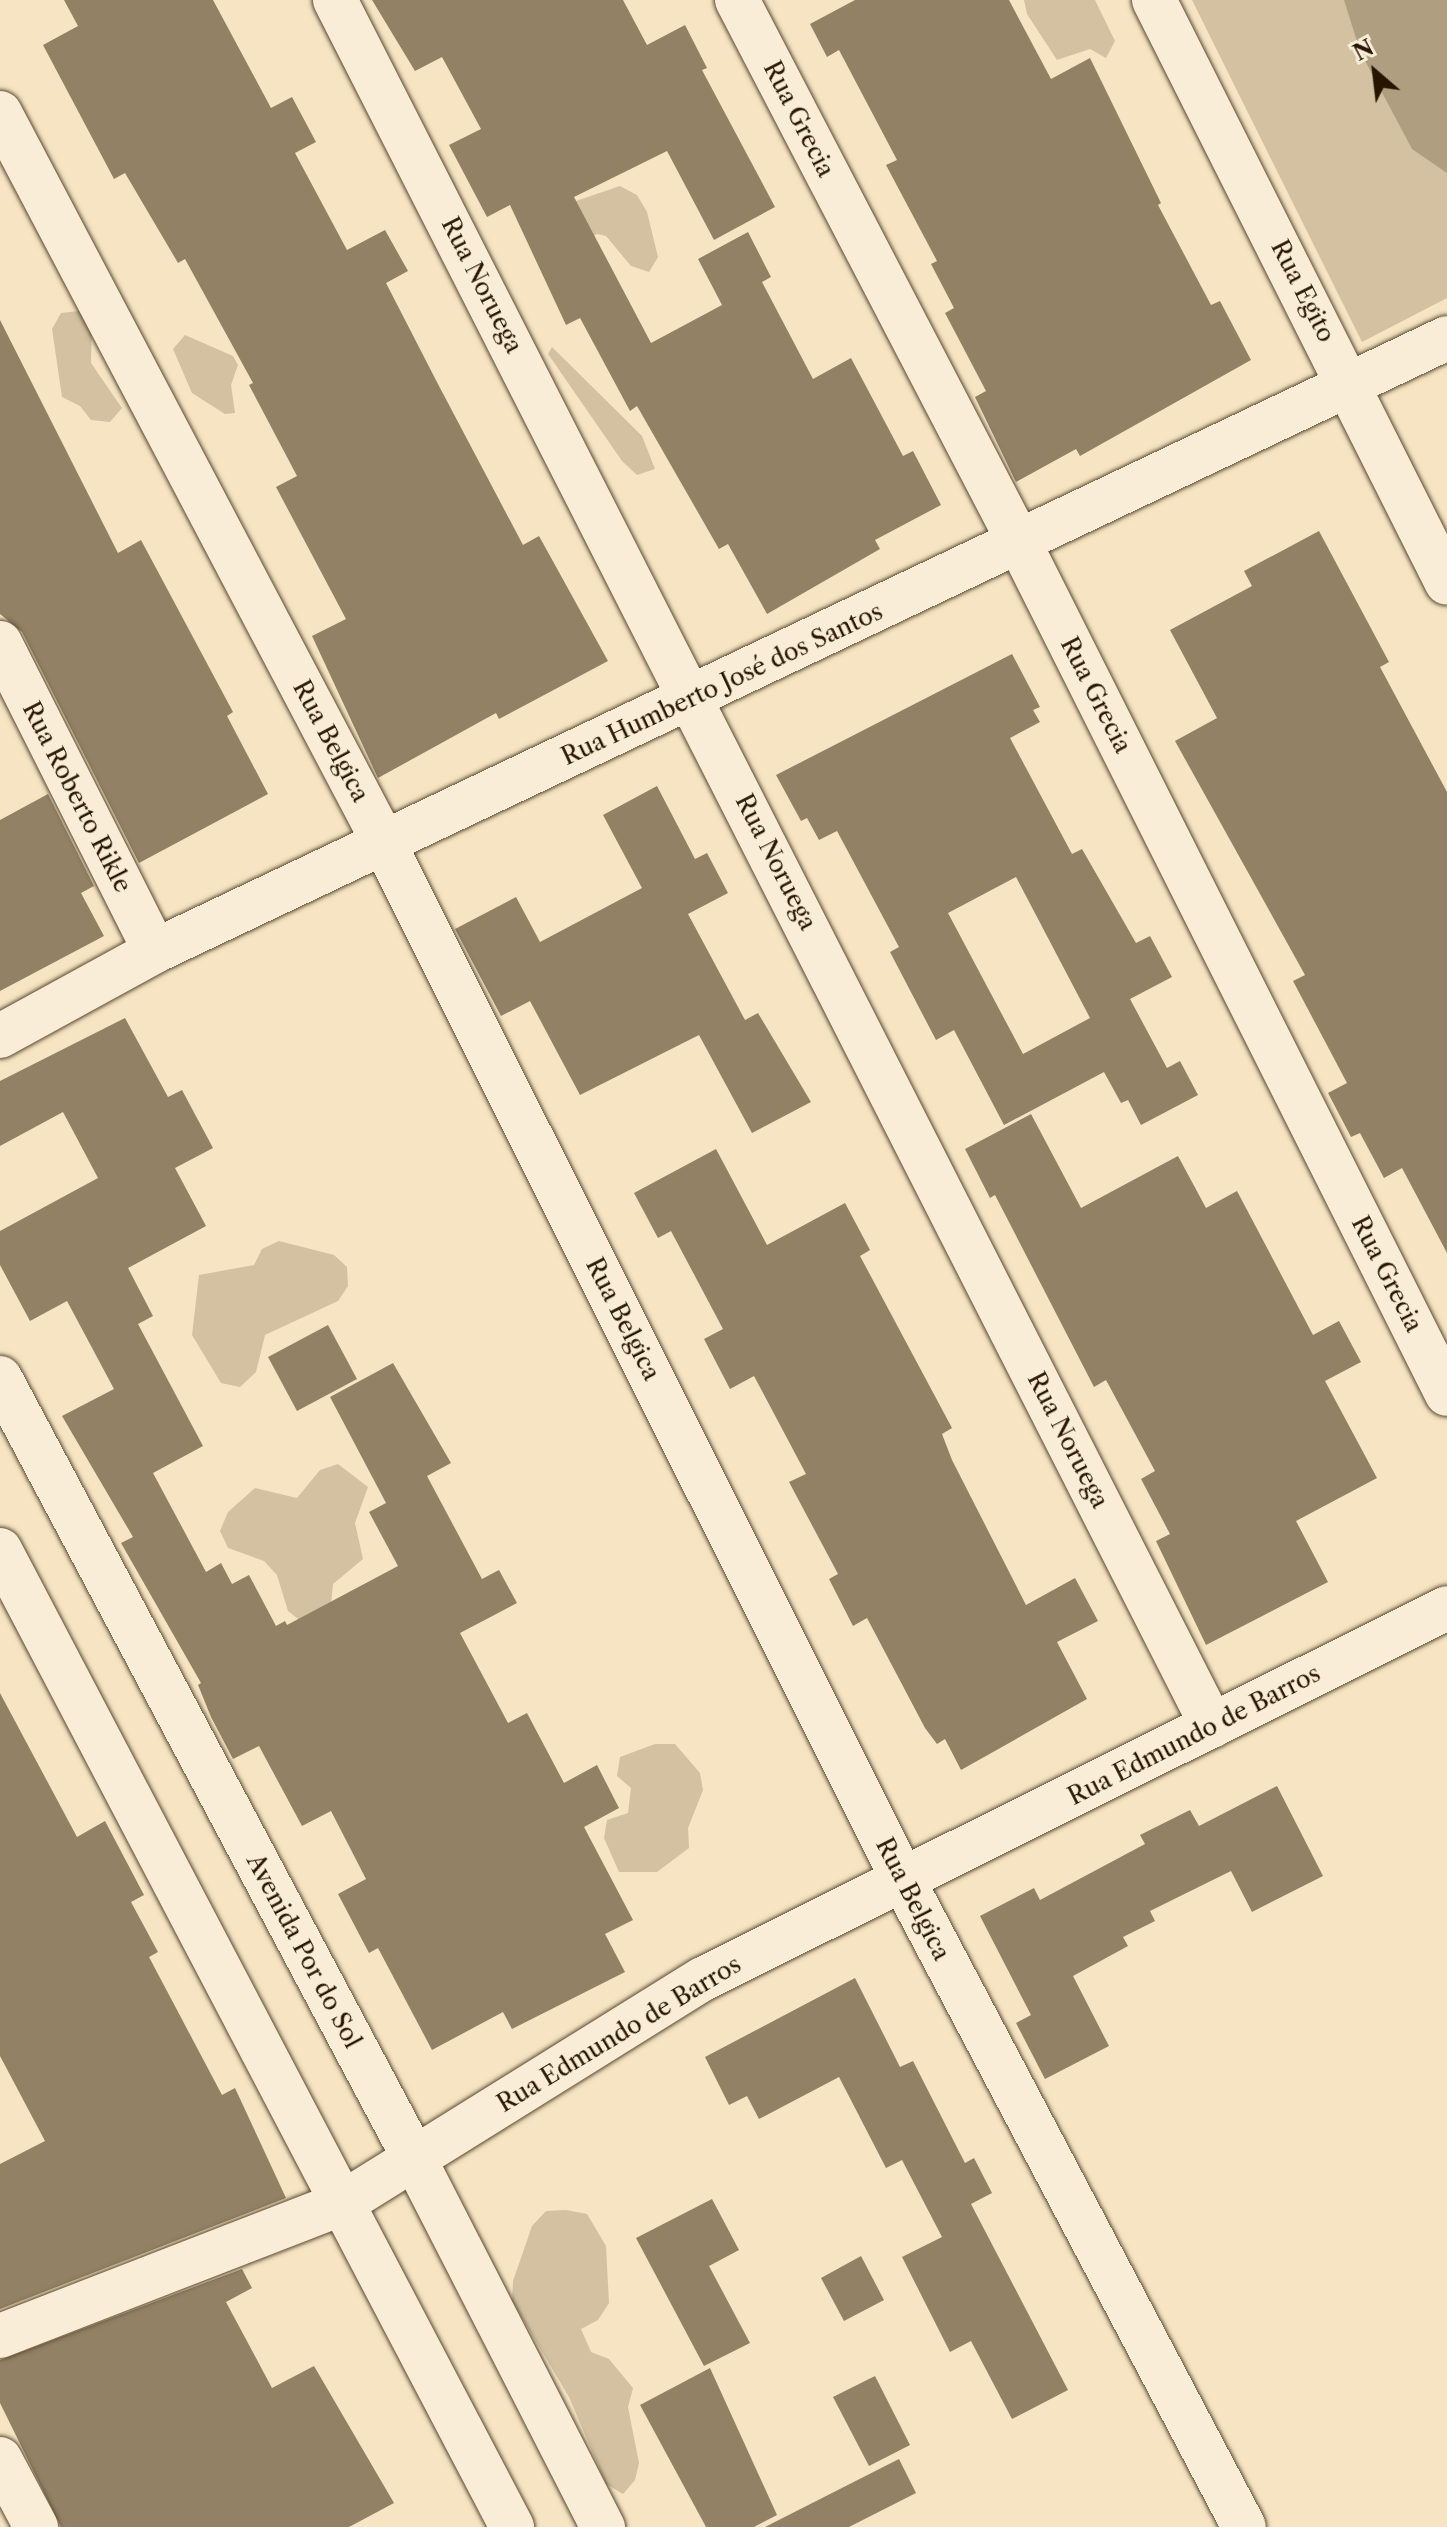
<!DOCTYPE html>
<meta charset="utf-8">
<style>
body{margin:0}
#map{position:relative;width:1447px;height:2527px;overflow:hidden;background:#f6e4c2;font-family:"Libre Caslon Text",serif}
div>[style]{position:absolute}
.green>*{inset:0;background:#d3c1a1}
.water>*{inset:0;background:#af9e80}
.building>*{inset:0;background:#928165}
.roads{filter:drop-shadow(0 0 2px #5a4930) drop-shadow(0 0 2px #5a4930)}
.minor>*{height:44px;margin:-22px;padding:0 22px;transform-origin:22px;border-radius:22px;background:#f9edd7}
span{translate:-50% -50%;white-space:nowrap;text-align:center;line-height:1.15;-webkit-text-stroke:7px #f9edd7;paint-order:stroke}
.street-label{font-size:24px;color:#261500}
.north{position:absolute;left:1335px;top:32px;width:80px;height:80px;-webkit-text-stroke:6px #f9edd7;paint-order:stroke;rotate:332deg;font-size:22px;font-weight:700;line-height:32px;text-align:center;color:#261500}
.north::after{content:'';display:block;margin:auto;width:28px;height:36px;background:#261500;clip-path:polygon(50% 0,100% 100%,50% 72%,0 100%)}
</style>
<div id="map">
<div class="green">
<div style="clip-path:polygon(1024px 0,1095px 0,1115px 41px,1106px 58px,1090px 49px,1057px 60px,1027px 14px)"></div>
<div style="clip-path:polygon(1192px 0,1447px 0,1447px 298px,1362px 342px)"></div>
<div style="clip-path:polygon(620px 186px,637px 195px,647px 212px,658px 257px,649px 272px,631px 266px,606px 236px,597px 234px,580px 244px,573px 202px)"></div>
<div style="clip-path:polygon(79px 311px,92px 325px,91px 363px,122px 408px,110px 422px,91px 420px,80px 406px,62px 397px,52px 329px,61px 313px)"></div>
<div style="clip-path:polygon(185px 335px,233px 356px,238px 365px,231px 385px,235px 413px,225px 414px,192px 393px,173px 349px)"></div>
<div style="clip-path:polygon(552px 347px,642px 436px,655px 469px,637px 475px,622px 461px,548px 354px)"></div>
<div style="clip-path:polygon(279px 1241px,334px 1255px,347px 1267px,348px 1286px,338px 1301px,265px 1335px,256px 1372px,240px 1387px,221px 1383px,192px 1335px,199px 1275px,254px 1265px,262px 1249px)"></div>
<div style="clip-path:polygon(338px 1464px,368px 1487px,355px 1523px,363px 1559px,333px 1584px,331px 1604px,302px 1622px,288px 1611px,277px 1575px,264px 1561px,228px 1548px,220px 1531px,228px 1512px,255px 1488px,297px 1498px,320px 1470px)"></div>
<div style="clip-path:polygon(655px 1744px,675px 1744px,700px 1773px,703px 1790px,688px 1828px,689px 1848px,657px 1872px,619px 1872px,604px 1838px,607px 1820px,628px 1813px,631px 1788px,617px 1776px,620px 1757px)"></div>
<div style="clip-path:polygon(566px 2210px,587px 2214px,606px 2246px,609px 2303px,598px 2320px,581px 2329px,591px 2352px,609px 2359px,633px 2388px,628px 2407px,639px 2463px,635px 2480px,623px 2494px,606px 2484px,569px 2397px,512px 2301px,513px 2281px,532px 2226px,546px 2211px)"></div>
</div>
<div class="water">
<div style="clip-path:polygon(1344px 0,1447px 0,1447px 173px,1412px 149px,1360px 51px)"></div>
</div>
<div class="building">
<div style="clip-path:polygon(64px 0,213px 0,271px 108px,292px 97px,316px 142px,295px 153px,347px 250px,385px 230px,408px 271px,386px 283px,439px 386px,523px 545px,539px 536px,608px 661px,499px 719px,496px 713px,378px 778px,312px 636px,346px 619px,276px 487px,297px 476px,249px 385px,253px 383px,185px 259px,178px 263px,125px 173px,114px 179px,43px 45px,78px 26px)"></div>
<div style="clip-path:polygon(372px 0,623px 0,647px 45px,685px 25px,707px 68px,702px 70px,775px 207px,714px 240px,667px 151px,574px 197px,651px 343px,722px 305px,698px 259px,748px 232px,771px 277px,762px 282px,813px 379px,851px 358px,903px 456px,913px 451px,941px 505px,875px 540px,880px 549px,767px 614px,728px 544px,719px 549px,637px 406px,630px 411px,580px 318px,566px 325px,510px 205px,487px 217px,449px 145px,481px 129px,442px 57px,415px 71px)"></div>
<div style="clip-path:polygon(855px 0,1009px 0,1051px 79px,1090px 58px,1161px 203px,1158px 205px,1211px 305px,1220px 301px,1251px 360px,1080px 456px,1076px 449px,1016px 482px,975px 397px,986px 391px,945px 313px,954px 308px,931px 264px,937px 261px,886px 165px,897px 160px,839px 50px,827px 57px,810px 24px)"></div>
<div style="clip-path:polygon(0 320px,118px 553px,141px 540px,233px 712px,227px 716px,268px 794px,139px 863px,22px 632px,0 614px)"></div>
<div style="clip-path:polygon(1319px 531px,1389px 662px,1380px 667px,1447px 792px,1447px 1253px,1402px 1168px,1384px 1178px,1360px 1133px,1351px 1137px,1328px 1093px,1347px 1083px,1293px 981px,1305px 975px,1175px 741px,1217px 718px,1170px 630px,1252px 586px,1244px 571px)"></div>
<div style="clip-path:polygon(evenodd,1012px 654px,1040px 707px,1033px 710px,1040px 722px,1010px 738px,1072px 854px,1082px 849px,1136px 943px,1150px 936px,1172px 977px,1130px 999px,1167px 1068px,1180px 1061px,1198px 1095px,1141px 1125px,1128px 1100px,1121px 1103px,1104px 1072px,1004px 1125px,954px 1030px,936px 1040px,890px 952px,899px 947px,837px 831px,819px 840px,807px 818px,801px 821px,776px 775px,1012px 654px,1016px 877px,1090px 1018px,1023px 1054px,948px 913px,1016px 877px)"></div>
<div style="clip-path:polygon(657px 786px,695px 859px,707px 853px,728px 893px,688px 914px,745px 1020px,758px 1013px,811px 1102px,752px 1133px,699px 1035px,580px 1095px,530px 1001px,501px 1016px,455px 929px,516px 897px,540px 942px,642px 888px,603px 815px)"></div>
<div style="clip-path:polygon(48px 794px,94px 886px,81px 893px,104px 936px,0 991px,0 820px)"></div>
<div style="clip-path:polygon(125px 1018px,168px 1097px,182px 1090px,213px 1148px,175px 1168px,206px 1226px,128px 1268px,153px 1316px,138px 1324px,203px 1446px,153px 1473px,206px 1572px,221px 1563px,232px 1584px,249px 1575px,276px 1626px,285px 1621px,287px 1625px,398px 1566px,369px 1512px,386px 1503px,330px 1397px,393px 1363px,451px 1463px,427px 1476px,482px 1579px,499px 1570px,517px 1603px,460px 1633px,508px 1723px,527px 1713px,564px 1783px,597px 1765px,619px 1808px,584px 1827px,633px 1920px,605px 1934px,625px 1972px,512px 2029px,503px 2012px,432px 2050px,378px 1948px,369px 1953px,338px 1894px,366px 1879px,331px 1811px,302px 1826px,259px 1746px,233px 1759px,211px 1717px,198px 1685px,201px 1683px,121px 1543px,133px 1537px,62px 1416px,114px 1389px,67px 1301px,30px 1321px,0 1265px,0 1231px,98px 1178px,63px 1112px,0 1146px,0 1081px)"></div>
<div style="clip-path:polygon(1031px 1114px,1081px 1208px,1178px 1156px,1206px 1208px,1237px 1191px,1313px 1335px,1339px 1321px,1361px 1362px,1325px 1381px,1377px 1478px,1296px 1521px,1328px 1582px,1206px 1645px,1156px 1541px,1170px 1534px,1141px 1479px,1155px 1471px,1106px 1380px,1094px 1387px,995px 1195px,990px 1198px,965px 1149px)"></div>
<div style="clip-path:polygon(716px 1149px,767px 1245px,845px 1203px,870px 1250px,860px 1256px,952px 1428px,942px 1434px,952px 1460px,1026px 1605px,1075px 1578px,1098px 1621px,1057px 1642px,1087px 1699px,961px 1770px,945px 1739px,937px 1744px,925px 1728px,867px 1618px,853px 1626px,829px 1579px,838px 1574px,789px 1482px,806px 1474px,754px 1376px,730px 1389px,704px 1339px,723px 1329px,671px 1231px,658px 1238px,634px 1193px)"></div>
<div style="clip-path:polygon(328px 1325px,357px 1379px,297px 1411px,268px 1357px)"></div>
<div style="clip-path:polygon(0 1693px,77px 1837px,105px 1821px,144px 1895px,131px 1902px,158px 1952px,149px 1957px,222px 2095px,235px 2088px,286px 2198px,0 2309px,0 2164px,45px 2141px,0 2056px)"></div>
<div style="clip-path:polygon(1277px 1786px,1323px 1876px,1252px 1912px,1231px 1871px,1150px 1911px,1155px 1921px,1123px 1937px,1128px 1946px,1073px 1976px,1109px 2046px,1045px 2079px,1016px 2023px,1031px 2015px,980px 1916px,1034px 1888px,1040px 1900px,1145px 1844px,1140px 1835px,1190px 1810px,1199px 1826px)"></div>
<div style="clip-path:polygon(855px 1978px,900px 2067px,913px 2061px,965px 2163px,974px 2158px,992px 2193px,971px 2204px,1068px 2390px,1012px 2419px,971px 2341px,950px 2352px,902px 2257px,942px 2237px,902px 2160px,886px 2168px,839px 2077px,759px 2119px,747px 2096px,729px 2105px,705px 2057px)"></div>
<div style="clip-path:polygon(712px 2199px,739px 2250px,709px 2266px,750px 2343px,704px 2366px,636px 2238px)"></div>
<div style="clip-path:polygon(861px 2256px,884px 2300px,844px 2321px,821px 2278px)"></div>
<div style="clip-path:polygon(242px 2269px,252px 2288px,226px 2302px,272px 2388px,314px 2366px,394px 2503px,349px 2527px,61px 2527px,0 2403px,0 2360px)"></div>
<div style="clip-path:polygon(710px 2368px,777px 2515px,754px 2527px,706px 2527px,640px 2405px)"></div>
<div style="clip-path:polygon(875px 2376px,910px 2445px,869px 2466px,833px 2397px)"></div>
<div style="clip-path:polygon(899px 2459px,916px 2493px,849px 2527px,765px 2527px)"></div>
</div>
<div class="roads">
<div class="minor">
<div style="left:335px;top:0;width:1936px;rotate:63.06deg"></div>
<div style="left:737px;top:0;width:613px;rotate:62.52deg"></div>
<div style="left:1020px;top:544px;width:951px;rotate:63.33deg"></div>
<div style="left:1154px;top:0;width:652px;rotate:63.32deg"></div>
<div style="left:0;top:113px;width:825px;rotate:62.25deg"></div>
<div style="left:384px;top:843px;width:1160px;rotate:63.41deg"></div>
<div style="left:903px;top:1880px;width:731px;rotate:62.21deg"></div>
<div style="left:0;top:643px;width:345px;rotate:63.3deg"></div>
<div style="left:0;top:1036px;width:177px;rotate:-28.7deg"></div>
<div style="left:155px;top:951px;width:1430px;rotate:-25.38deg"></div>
<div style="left:0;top:1378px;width:883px;rotate:62.04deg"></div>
<div style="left:414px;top:2158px;width:415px;rotate:62.9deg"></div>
<div style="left:0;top:1550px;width:1103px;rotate:62.34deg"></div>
<div style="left:0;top:2336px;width:366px;rotate:-21.2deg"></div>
<div style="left:341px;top:2204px;width:426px;rotate:-31.9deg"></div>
<div style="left:703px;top:1979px;width:831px;rotate:-26.5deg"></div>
<div style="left:0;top:2459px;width:77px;rotate:62.1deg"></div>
</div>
</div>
<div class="street-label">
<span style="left:799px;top:119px;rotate:63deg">Rua Grecia</span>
<span style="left:482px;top:285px;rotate:63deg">Rua Noruega</span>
<span style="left:1303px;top:291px;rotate:63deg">Rua Egito</span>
<span style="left:722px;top:684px;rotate:-25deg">Rua Humberto José dos Santos</span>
<span style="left:1096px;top:695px;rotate:63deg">Rua Grecia</span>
<span style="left:331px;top:741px;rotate:62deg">Rua Belgica</span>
<span style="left:77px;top:797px;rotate:63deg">Rua Roberto Rikle</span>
<span style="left:776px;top:862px;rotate:63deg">Rua Noruega</span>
<span style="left:1387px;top:1274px;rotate:63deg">Rua Grecia</span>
<span style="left:623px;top:1319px;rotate:63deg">Rua Belgica</span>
<span style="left:1068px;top:1440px;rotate:63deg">Rua Noruega</span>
<span style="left:1194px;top:1735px;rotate:-27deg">Rua Edmundo de Barros</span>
<span style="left:913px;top:1899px;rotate:63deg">Rua Belgica</span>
<span style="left:304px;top:1951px;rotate:62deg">Avenida Por do Sol</span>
<span style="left:619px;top:2034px;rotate:-31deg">Rua Edmundo de Barros</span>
</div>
<div class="north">N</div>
</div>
